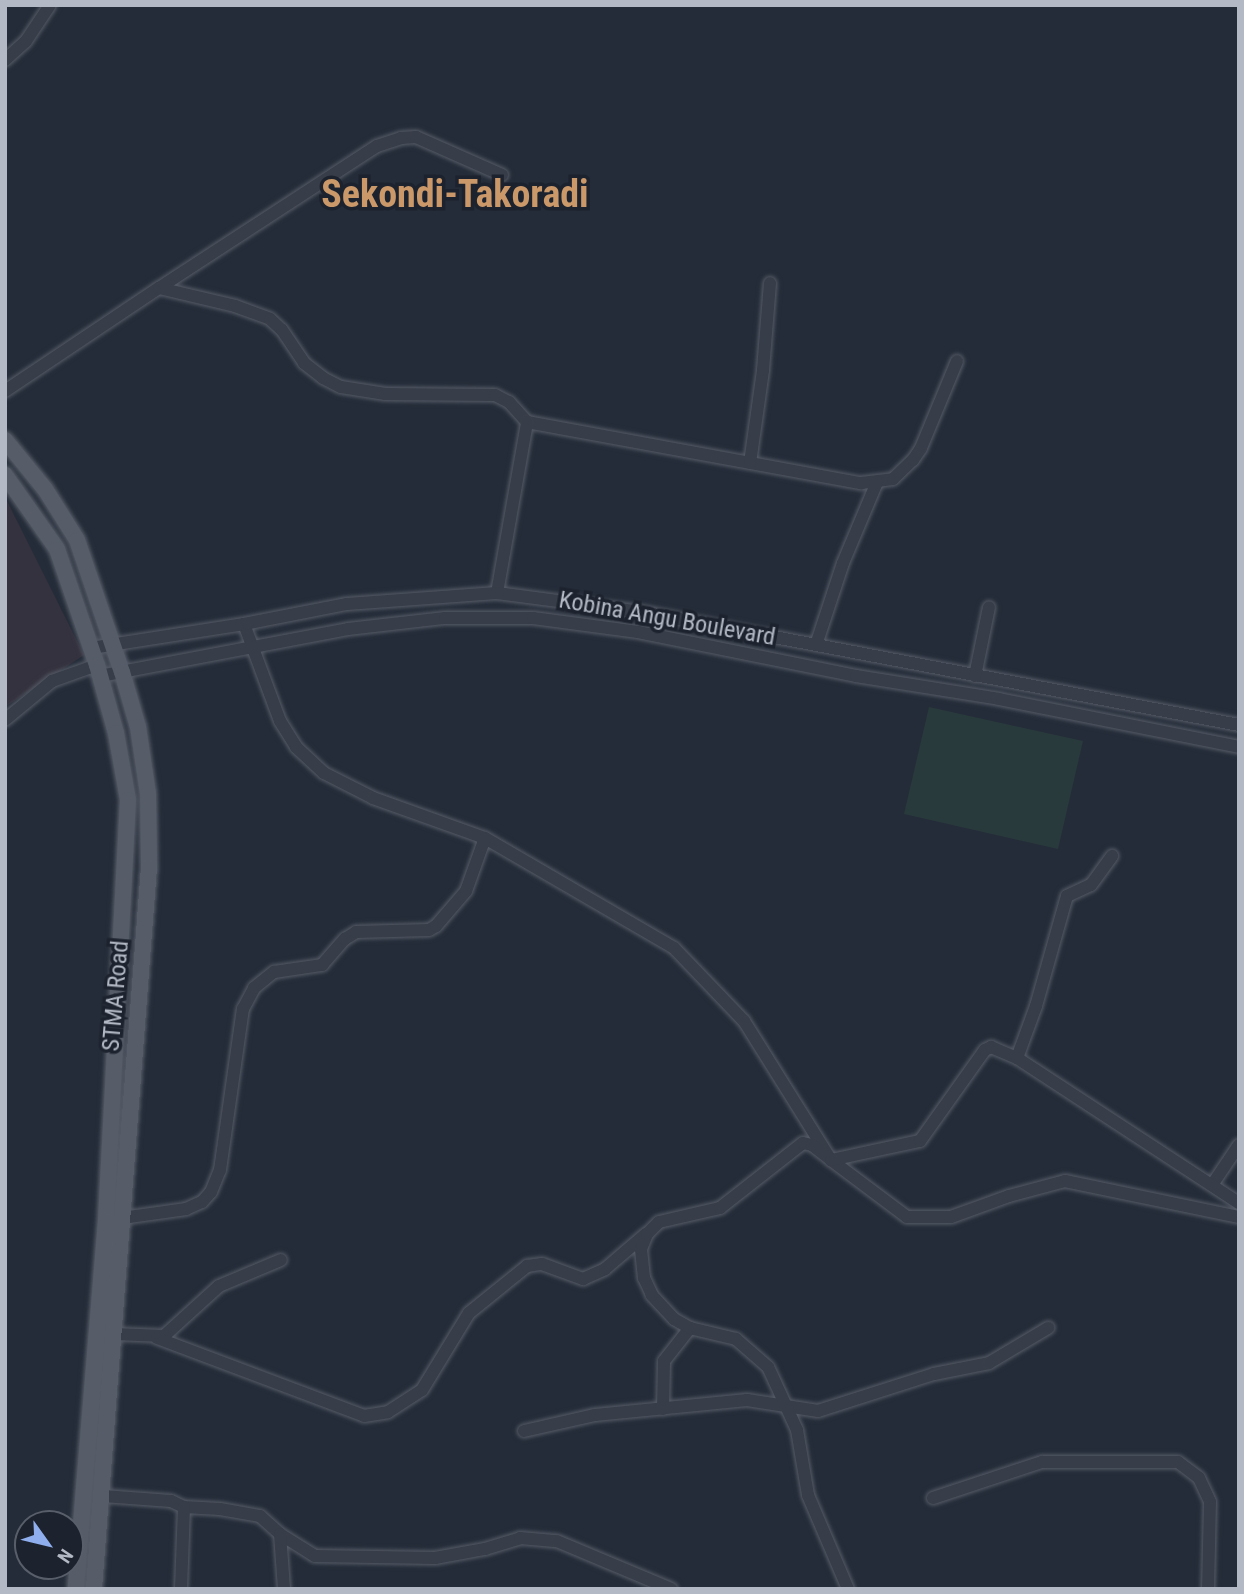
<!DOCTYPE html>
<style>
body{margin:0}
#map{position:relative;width:1244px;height:1594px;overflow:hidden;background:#242c39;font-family:"Roboto Condensed",sans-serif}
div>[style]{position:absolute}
.medical>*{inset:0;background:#34323e}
.green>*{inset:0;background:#293a3c}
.roads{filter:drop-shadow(0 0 2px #565c67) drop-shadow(0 0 2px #565c67)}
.minor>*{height:12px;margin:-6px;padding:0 6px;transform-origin:6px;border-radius:6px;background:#383e49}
.major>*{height:16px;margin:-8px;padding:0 8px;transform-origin:8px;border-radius:8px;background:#565d69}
span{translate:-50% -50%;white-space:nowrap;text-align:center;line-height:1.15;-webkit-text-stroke:7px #1d232e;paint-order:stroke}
.street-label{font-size:24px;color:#b3b9c5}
.town-label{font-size:38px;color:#ca9869;font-weight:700}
.frame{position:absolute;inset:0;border:7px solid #b3b9c5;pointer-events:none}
.north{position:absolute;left:14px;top:1510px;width:70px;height:70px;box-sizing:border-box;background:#1d232e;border:2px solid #595f6a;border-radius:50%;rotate:124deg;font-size:19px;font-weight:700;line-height:28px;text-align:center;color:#b3b9c5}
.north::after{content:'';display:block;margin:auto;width:24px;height:32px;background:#8faeee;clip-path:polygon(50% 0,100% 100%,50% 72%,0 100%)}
</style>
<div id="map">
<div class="medical">
<div style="clip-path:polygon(5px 497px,84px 655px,5px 707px)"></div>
</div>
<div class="green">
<div style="clip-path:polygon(929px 707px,1083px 741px,1058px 849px,904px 814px)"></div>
</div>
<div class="roads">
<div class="minor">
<div style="left:5px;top:60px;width:28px;rotate:-42deg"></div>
<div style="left:26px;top:41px;width:43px;rotate:-56.3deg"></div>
<div style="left:159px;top:288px;width:260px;rotate:-33.1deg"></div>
<div style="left:377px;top:146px;width:25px;rotate:-18deg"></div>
<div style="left:401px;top:138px;width:15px;rotate:-4deg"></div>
<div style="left:416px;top:137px;width:94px;rotate:23.8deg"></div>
<div style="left:5px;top:391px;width:185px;rotate:-33.8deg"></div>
<div style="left:159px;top:288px;width:78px;rotate:13.3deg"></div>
<div style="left:235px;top:306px;width:37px;rotate:20deg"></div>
<div style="left:270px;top:319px;width:16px;rotate:43deg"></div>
<div style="left:282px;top:330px;width:40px;rotate:56deg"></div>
<div style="left:304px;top:363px;width:24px;rotate:38deg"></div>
<div style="left:323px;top:378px;width:20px;rotate:27deg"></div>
<div style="left:341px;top:387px;width:45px;rotate:9deg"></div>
<div style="left:385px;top:394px;width:110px;rotate:0.5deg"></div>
<div style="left:495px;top:395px;width:16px;rotate:27deg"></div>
<div style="left:509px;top:402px;width:27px;rotate:48deg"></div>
<div style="left:527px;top:422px;width:340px;rotate:10.4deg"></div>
<div style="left:861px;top:483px;width:32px;rotate:-7deg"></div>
<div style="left:893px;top:479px;width:28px;rotate:-44deg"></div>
<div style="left:913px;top:460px;width:14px;rotate:-56deg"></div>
<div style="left:921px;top:448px;width:94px;rotate:-67.5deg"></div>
<div style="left:750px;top:463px;width:94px;rotate:-82deg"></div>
<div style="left:763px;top:370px;width:87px;rotate:-85.4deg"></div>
<div style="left:497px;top:593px;width:174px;rotate:-80deg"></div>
<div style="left:244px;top:624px;width:103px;rotate:69.6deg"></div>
<div style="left:280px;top:721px;width:31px;rotate:58deg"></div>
<div style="left:296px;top:747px;width:38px;rotate:43deg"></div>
<div style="left:324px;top:773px;width:55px;rotate:27deg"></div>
<div style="left:373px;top:798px;width:119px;rotate:19.7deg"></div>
<div style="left:485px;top:838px;width:219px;rotate:30.2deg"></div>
<div style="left:674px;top:948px;width:101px;rotate:46.2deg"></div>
<div style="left:744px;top:1021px;width:164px;rotate:58deg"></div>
<div style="left:831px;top:1160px;width:95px;rotate:36.9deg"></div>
<div style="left:907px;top:1217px;width:44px"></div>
<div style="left:951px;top:1217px;width:62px;rotate:-19.9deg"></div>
<div style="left:1009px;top:1196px;width:58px;rotate:-15deg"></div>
<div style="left:1065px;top:1181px;width:178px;rotate:11.7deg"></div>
<div style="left:816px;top:645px;width:86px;rotate:-71.8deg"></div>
<div style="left:843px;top:563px;width:88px;rotate:-67.2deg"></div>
<div style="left:91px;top:648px;width:155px;rotate:-8.9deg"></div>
<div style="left:244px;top:624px;width:105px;rotate:-11deg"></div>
<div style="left:347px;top:604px;width:150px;rotate:-4.2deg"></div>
<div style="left:497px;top:593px;width:146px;rotate:7.5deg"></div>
<div style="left:642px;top:612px;width:608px;rotate:10.72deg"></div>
<div style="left:100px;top:676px;width:252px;rotate:-10.7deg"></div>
<div style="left:348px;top:629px;width:98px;rotate:-6.5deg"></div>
<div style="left:445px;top:618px;width:88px"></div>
<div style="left:533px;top:618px;width:106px;rotate:7.6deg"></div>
<div style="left:638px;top:632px;width:222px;rotate:11.4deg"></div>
<div style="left:856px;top:676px;width:145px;rotate:9.1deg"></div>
<div style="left:999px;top:699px;width:245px;rotate:11.3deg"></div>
<div style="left:975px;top:676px;width:70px;rotate:-78.5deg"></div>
<div style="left:5px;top:720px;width:61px;rotate:-39.7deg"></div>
<div style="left:52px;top:681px;width:48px;rotate:-19.6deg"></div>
<div style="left:1017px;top:1058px;width:55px;rotate:-69.9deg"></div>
<div style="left:1036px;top:1006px;width:114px;rotate:-74.3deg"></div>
<div style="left:1067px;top:896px;width:26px;rotate:-25deg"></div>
<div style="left:1091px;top:885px;width:36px;rotate:-54deg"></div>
<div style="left:1212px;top:1185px;width:48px;rotate:-56deg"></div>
<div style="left:122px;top:1218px;width:65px;rotate:-8deg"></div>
<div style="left:186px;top:1209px;width:17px;rotate:-24deg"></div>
<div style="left:202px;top:1202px;width:13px;rotate:-48deg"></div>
<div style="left:211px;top:1192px;width:24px;rotate:-68deg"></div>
<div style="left:220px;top:1170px;width:163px;rotate:-81.9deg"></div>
<div style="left:243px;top:1009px;width:24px;rotate:-62deg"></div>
<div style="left:254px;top:988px;width:26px;rotate:-39deg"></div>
<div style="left:274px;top:972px;width:49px;rotate:-8.3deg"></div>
<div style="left:322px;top:965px;width:35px;rotate:-49deg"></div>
<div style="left:345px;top:939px;width:13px;rotate:-32deg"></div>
<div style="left:356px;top:932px;width:73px;rotate:-1.6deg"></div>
<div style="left:429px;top:930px;width:8px;rotate:-30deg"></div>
<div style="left:436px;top:926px;width:46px;rotate:-49.4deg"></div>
<div style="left:466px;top:891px;width:56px;rotate:-70.3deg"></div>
<div style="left:114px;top:1334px;width:50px;rotate:2.3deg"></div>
<div style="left:164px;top:1336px;width:74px;rotate:-42.3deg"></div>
<div style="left:219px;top:1286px;width:67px;rotate:-22.8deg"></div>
<div style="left:157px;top:1338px;width:221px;rotate:20.6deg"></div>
<div style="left:364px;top:1416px;width:24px;rotate:-9deg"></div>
<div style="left:388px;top:1412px;width:40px;rotate:-32.9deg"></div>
<div style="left:422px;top:1390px;width:90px;rotate:-58.6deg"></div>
<div style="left:469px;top:1313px;width:75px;rotate:-39deg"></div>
<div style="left:527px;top:1266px;width:15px;rotate:-8deg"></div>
<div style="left:542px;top:1264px;width:44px;rotate:20.1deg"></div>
<div style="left:583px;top:1279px;width:24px;rotate:-24deg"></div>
<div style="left:605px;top:1269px;width:54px;rotate:-40.5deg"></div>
<div style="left:663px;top:1409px;width:48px;rotate:-88.8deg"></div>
<div style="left:664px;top:1361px;width:42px;rotate:-51.8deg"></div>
<div style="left:524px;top:1431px;width:73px;rotate:-12.7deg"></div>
<div style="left:595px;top:1415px;width:153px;rotate:-5.6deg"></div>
<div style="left:747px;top:1400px;width:72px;rotate:8.8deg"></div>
<div style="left:818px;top:1411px;width:122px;rotate:-17.7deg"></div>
<div style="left:934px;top:1374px;width:56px;rotate:-11.3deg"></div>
<div style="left:989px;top:1363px;width:69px;rotate:-30.7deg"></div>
<div style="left:103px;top:1496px;width:68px;rotate:4.2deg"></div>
<div style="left:171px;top:1501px;width:14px;rotate:25deg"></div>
<div style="left:184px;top:1507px;width:36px;rotate:3deg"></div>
<div style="left:220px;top:1509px;width:41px;rotate:9.9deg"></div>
<div style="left:260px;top:1516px;width:27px;rotate:42deg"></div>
<div style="left:280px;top:1534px;width:41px;rotate:32.2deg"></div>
<div style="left:315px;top:1556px;width:120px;rotate:1deg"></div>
<div style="left:435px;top:1558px;width:51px;rotate:-10.2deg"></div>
<div style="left:485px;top:1549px;width:37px;rotate:-17deg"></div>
<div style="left:520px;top:1538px;width:37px;rotate:5deg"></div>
<div style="left:557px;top:1541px;width:124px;rotate:22.8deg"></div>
<div style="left:933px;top:1498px;width:115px;rotate:-18.3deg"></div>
<div style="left:1042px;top:1462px;width:136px"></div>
<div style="left:1178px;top:1462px;width:26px;rotate:37deg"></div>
<div style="left:1199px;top:1478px;width:26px;rotate:65deg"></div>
<div style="left:1210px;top:1502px;width:87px;rotate:91.3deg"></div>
<div style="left:280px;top:1534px;width:55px;rotate:85.8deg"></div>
<div style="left:181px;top:1589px;width:82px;rotate:-87.9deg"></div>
<div style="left:848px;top:1589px;width:102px;rotate:-113.1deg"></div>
<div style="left:808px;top:1495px;width:66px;rotate:-99.6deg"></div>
<div style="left:797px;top:1430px;width:69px;rotate:-114.7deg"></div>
<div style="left:768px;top:1367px;width:43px;rotate:-138.8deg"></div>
<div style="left:736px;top:1339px;width:47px;rotate:-166.6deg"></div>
<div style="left:690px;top:1328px;width:18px;rotate:-151deg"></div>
<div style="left:674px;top:1319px;width:33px;rotate:-133deg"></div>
<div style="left:652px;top:1295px;width:19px;rotate:-115deg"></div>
<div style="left:644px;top:1278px;width:29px;rotate:-96deg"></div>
<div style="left:641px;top:1249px;width:16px;rotate:-68deg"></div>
<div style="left:647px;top:1234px;width:17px;rotate:-45deg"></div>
<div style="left:659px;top:1222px;width:63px;rotate:-12.9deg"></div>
<div style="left:720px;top:1208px;width:105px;rotate:-38.1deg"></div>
<div style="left:803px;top:1143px;width:9px;rotate:13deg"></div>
<div style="left:812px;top:1145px;width:24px;rotate:38deg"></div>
<div style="left:831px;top:1160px;width:91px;rotate:-12.1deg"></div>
<div style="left:920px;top:1141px;width:112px;rotate:-54.5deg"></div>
<div style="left:985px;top:1050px;width:7px;rotate:-27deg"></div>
<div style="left:991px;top:1047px;width:28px;rotate:23deg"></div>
<div style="left:1017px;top:1058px;width:265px;rotate:33.2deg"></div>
</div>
<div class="major">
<div style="left:5px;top:440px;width:63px;rotate:50.8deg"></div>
<div style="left:45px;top:489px;width:60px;rotate:57.9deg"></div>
<div style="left:77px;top:540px;width:139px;rotate:71.2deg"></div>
<div style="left:122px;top:672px;width:57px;rotate:73.8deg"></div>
<div style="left:138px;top:727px;width:68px;rotate:81.5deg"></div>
<div style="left:148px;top:794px;width:73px;rotate:89.2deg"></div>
<div style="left:149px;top:867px;width:724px;rotate:94.36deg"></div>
<div style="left:5px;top:475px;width:90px;rotate:54.9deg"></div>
<div style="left:57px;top:549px;width:123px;rotate:71deg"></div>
<div style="left:97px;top:665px;width:71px;rotate:74.4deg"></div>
<div style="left:116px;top:733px;width:68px;rotate:79.8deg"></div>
<div style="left:128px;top:800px;width:422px;rotate:93deg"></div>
<div style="left:106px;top:1221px;width:369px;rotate:94.7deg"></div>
</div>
</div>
<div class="street-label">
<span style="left:667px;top:619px;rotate:10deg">Kobina Angu Boulevard</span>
<span style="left:116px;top:996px;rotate:-85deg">STMA Road</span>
</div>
<div class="town-label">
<span style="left:455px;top:195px">Sekondi-Takoradi</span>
</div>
<div class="frame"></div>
<div class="north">N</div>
</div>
